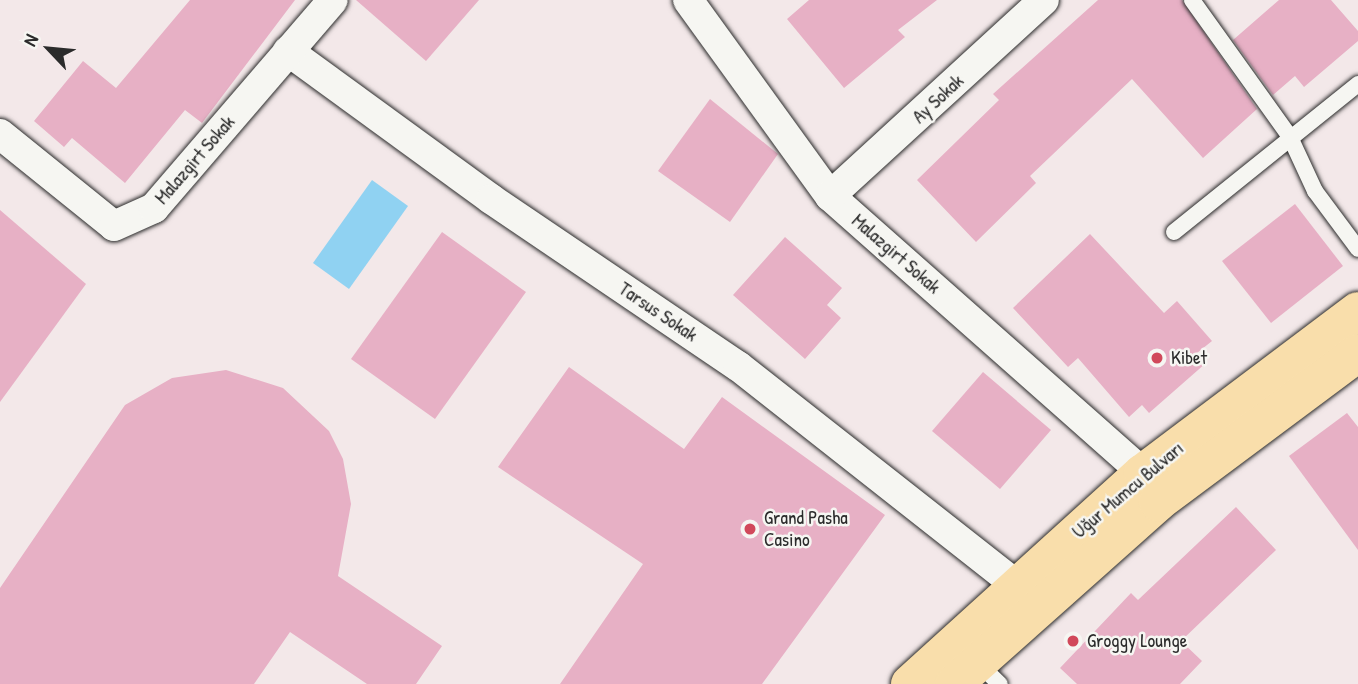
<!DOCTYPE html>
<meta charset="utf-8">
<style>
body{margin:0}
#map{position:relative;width:1358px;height:684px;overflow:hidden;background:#f3e8e9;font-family:"Patrick Hand",sans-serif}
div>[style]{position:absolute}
.water>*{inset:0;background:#90d2f2}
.building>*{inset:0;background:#e7b0c5}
.roads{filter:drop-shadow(0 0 2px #2b2b2b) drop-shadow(0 0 2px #2b2b2b)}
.service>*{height:16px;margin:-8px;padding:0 8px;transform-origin:8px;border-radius:8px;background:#f6f6f2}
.minor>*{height:30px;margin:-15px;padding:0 15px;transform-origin:15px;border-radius:15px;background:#f6f6f2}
.primary>*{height:38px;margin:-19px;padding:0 19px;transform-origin:19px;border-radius:19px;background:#f9deab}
.dots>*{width:19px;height:19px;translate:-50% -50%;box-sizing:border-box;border:4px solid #f6f6f2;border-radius:50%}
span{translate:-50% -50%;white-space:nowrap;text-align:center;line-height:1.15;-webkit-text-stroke:5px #f6f6f2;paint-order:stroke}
.street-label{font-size:19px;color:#2b2b2b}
.poi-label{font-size:19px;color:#2b2b2b}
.left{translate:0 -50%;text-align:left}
.north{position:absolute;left:14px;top:14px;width:70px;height:70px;-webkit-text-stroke:5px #f6f6f2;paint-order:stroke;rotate:296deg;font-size:19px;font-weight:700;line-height:28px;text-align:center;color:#2b2b2b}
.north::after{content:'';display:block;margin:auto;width:24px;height:32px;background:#2b2b2b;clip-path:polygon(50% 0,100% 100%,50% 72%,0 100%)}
</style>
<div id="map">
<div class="water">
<div style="clip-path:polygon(372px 180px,408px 206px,349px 289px,313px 263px)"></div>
</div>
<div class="building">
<div style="clip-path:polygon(190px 0,295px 0,202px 123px,185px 110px,125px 183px,72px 138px,64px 147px,34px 121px,83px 61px,116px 88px)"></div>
<div style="clip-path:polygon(356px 0,479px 0,426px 61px)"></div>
<div style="clip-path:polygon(809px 0,937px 0,898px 30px,905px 37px,844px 88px,787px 19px)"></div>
<div style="clip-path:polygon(1098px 0,1182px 0,1257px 109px,1203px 158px,1132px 79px,1030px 176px,1036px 183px,976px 242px,917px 180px,999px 100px,993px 94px)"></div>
<div style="clip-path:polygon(1279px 0,1331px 0,1358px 31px,1358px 41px,1304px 87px,1295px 76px,1273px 95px,1233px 40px)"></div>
<div style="clip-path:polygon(710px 99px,778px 154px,730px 222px,658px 171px)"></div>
<div style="clip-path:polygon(1295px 204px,1343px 266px,1271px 323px,1222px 261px)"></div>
<div style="clip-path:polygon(0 210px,86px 284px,0 402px)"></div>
<div style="clip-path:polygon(442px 232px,526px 292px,435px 419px,351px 359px)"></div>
<div style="clip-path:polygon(1090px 234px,1164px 313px,1177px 301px,1212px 341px,1197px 353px,1206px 363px,1149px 413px,1142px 405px,1129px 417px,1078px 358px,1068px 367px,1013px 308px)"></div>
<div style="clip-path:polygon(785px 237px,842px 288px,827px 305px,841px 318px,805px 359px,733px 295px)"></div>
<div style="clip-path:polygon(569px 367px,684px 449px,722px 397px,885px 515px,762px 684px,560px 684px,643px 564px,498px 467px)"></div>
<div style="clip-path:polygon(226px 370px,283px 388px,329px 431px,343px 459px,351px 504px,338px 576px,442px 646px,416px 684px,367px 684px,290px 632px,254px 684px,0 684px,0 588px,125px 405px,172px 378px)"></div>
<div style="clip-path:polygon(983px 372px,1051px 430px,1000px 489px,932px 431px)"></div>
<div style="clip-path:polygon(1347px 413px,1358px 427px,1358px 550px,1289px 456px)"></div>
<div style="clip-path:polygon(1236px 507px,1276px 550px,1181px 641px,1202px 661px,1180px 684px,1077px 684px,1060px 668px,1131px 593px,1138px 600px)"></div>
</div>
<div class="roads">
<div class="service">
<div style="left:1192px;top:0;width:168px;rotate:54.4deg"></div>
<div style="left:1290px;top:137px;width:60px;rotate:65.2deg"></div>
<div style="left:1315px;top:191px;width:72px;rotate:53.4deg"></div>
<div style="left:1174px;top:232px;width:236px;rotate:-38.8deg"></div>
<div style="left:978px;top:663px;width:30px;rotate:44deg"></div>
</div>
<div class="minor">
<div style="left:688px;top:0;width:242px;rotate:54.1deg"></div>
<div style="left:830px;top:196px;width:418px;rotate:41.5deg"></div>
<div style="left:288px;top:51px;width:251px;rotate:36.1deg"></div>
<div style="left:491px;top:199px;width:298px;rotate:34.1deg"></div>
<div style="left:738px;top:366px;width:356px;rotate:38.2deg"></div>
<div style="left:0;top:134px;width:146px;rotate:38.9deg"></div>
<div style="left:114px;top:226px;width:44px;rotate:-24.2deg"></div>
<div style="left:154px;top:208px;width:274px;rotate:-49.3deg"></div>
<div style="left:830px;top:196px;width:290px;rotate:-42.5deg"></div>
</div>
<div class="primary">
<div style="left:910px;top:684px;width:314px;rotate:-42.2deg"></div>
<div style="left:1143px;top:473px;width:269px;rotate:-37deg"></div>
<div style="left:954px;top:684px;width:273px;rotate:-41.7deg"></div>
<div style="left:1158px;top:502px;width:249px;rotate:-36.7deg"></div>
</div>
</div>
<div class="dots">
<div style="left:1157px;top:358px;background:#d1495b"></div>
<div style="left:750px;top:529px;background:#d1495b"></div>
<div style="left:1073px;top:641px;background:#d1495b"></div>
</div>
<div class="street-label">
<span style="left:938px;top:99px;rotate:-43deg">Ay Sokak</span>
<span style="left:195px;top:160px;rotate:-49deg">Malazgirt Sokak</span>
<span style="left:896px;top:254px;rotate:41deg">Malazgirt Sokak</span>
<span style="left:658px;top:312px;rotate:34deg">Tarsus Sokak</span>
<span style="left:1128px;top:490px;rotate:-40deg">Uğur Mumcu Bulvarı</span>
</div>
<div class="poi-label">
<span class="left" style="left:1171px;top:358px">Kibet</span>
<span class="left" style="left:764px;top:529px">Grand Pasha<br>Casino</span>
<span class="left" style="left:1087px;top:641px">Groggy Lounge</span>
</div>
<div class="north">N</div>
</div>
